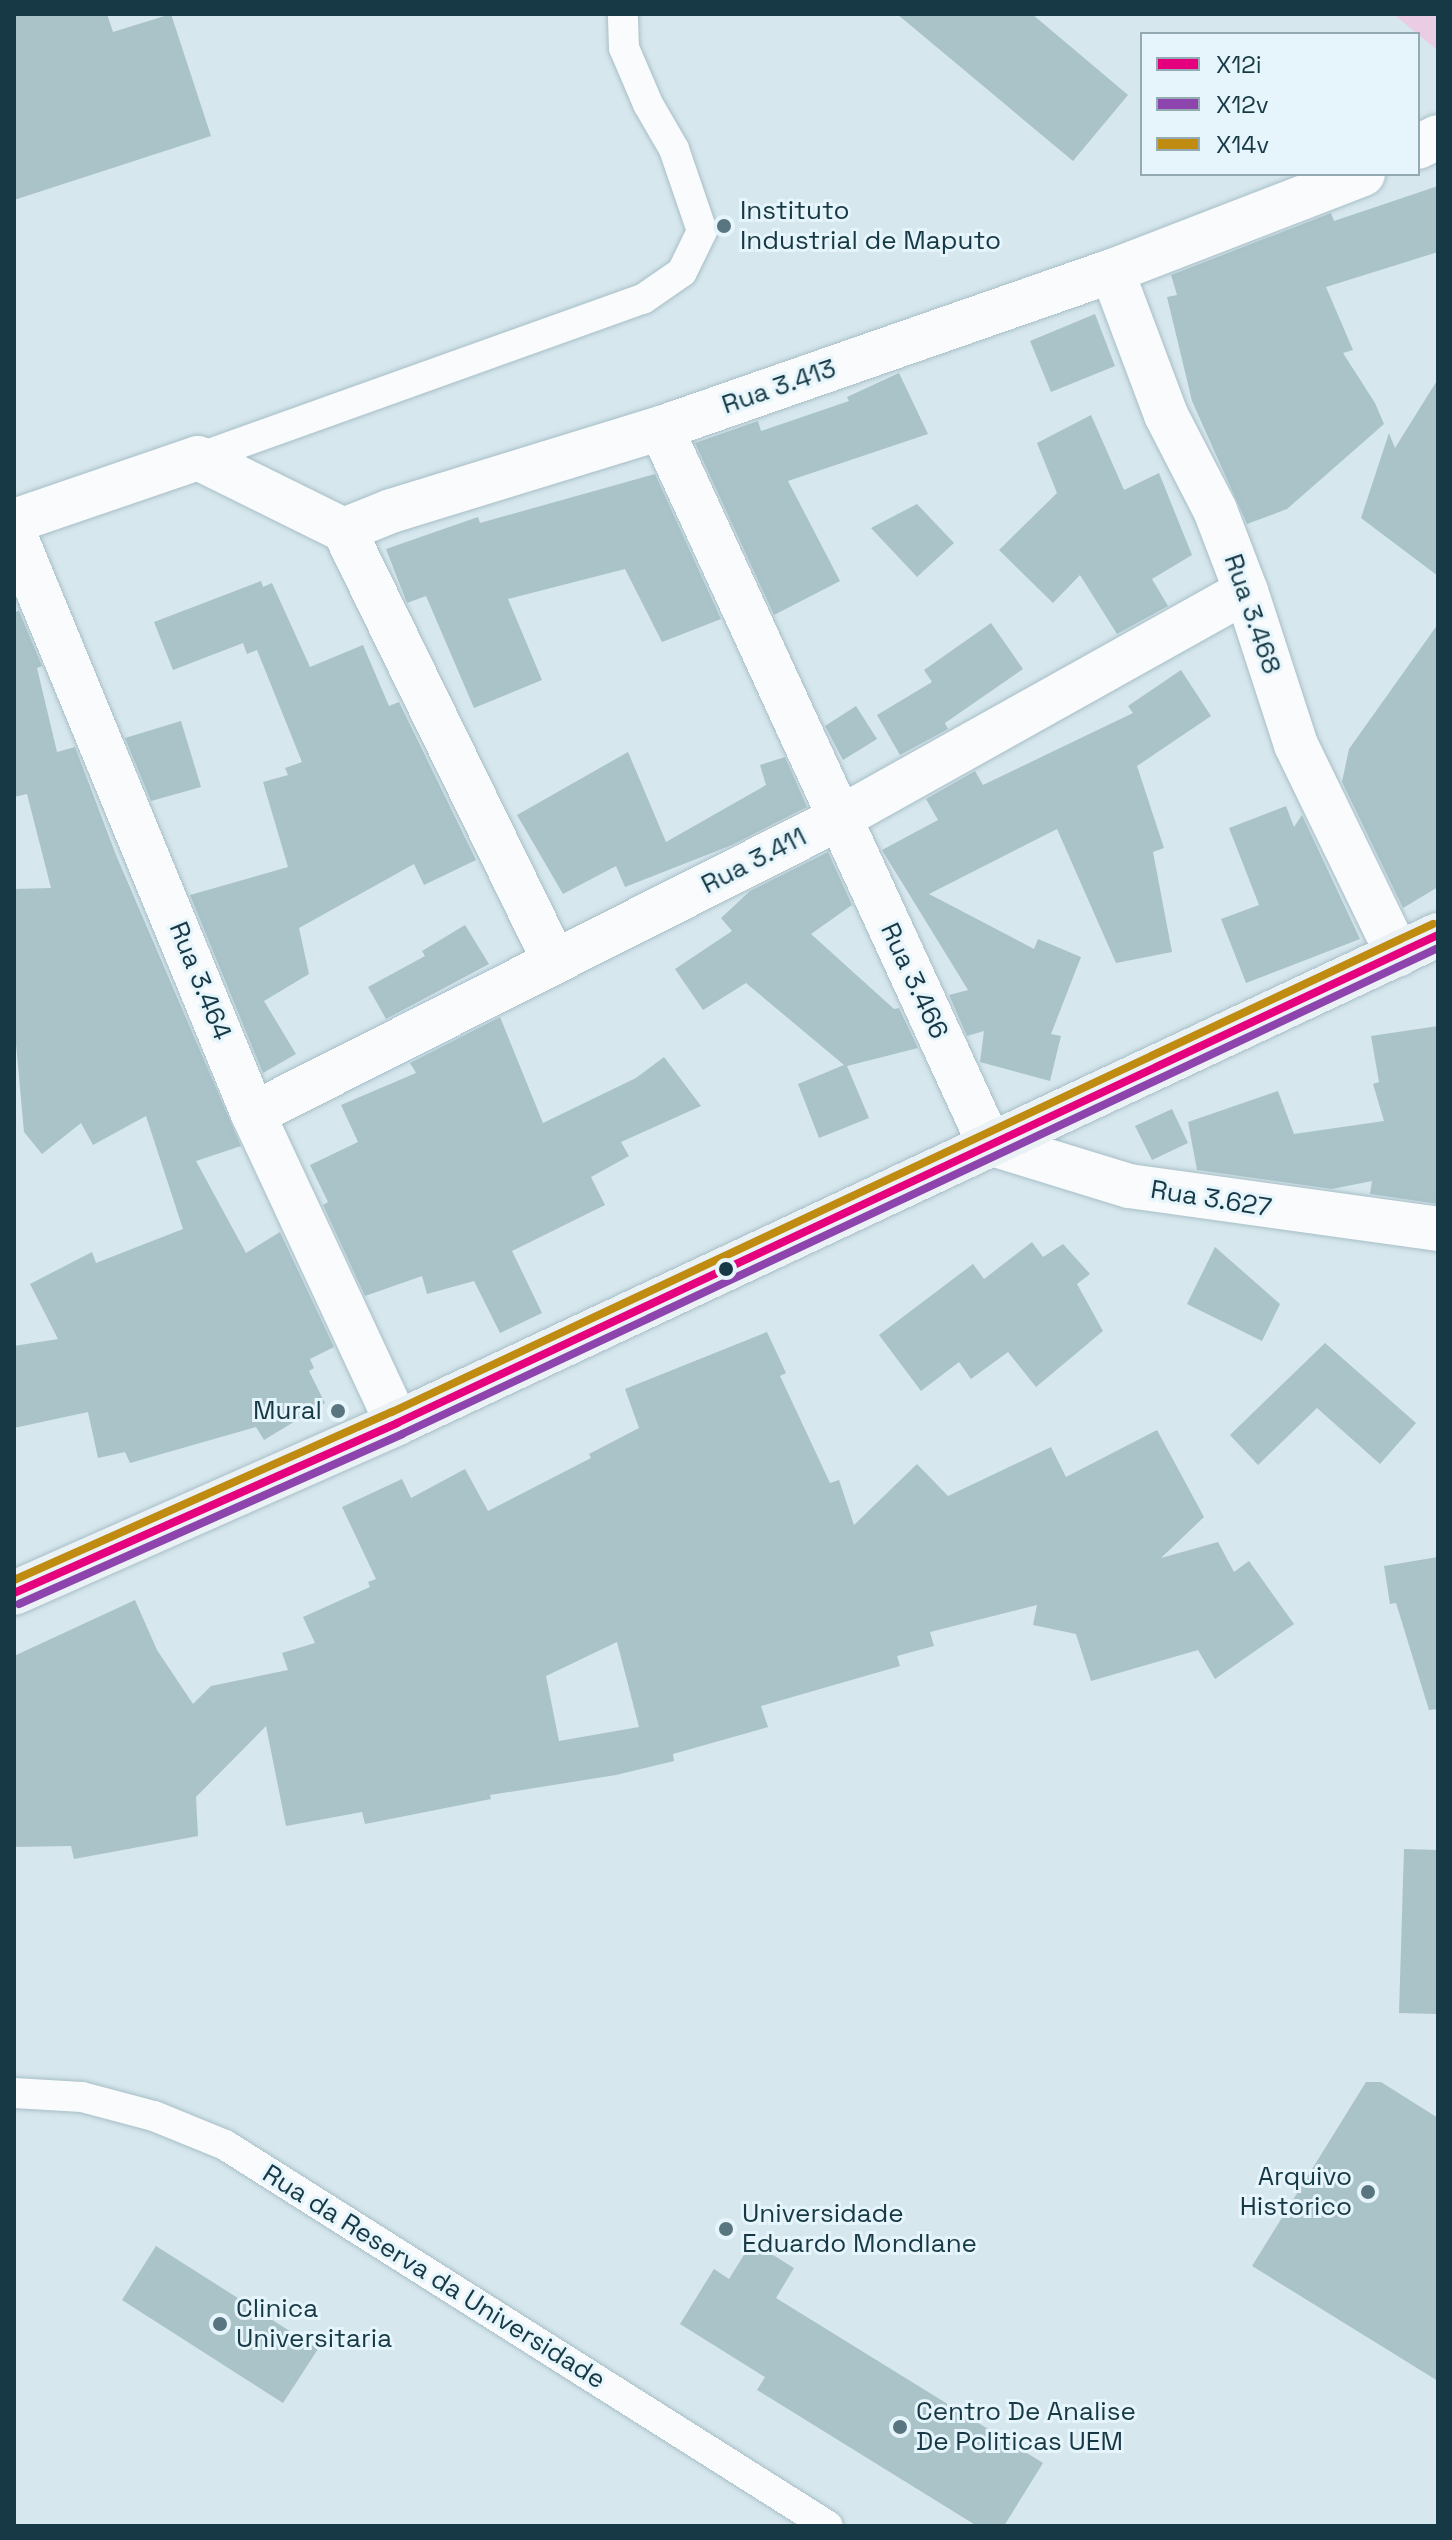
<!DOCTYPE html>
<style>
body{margin:0}
#map{position:relative;width:1452px;height:2540px;overflow:hidden;background:#d6e7ed;font-family:"Space Grotesk",sans-serif}
div>[style]{position:absolute}
.green>*{inset:0;background:#eacde4}
.building>*{inset:0;background:#a9c3c8}
.roads{filter:drop-shadow(0 0 2px #a7bec6) drop-shadow(0 0 2px #a7bec6)}
.service>*{height:30px;margin:-15px;padding:0 15px;transform-origin:15px;border-radius:15px;background:#f9fbfc}
.minor>*{height:44px;margin:-22px;padding:0 22px;transform-origin:22px;border-radius:22px;background:#f9fbfc}
.secondary>*{height:44px;margin:-22px;padding:0 22px;transform-origin:22px;border-radius:22px;background:#ebf2f5}
.bus-1>*{height:8px;margin:-4px;padding:0 4px;transform-origin:4px;border-radius:4px;background:#e5007d}
.bus-2>*{height:8px;margin:-4px;padding:0 4px;transform-origin:4px;border-radius:4px;background:#8e44ad}
.bus-3>*{height:8px;margin:-4px;padding:0 4px;transform-origin:4px;border-radius:4px;background:#bf8b11}
.dots>*{width:22px;height:22px;translate:-50% -50%;box-sizing:border-box;border:4px solid #e6f5fb;border-radius:50%}
span{translate:-50% -50%;white-space:nowrap;text-align:center;line-height:1.15;-webkit-text-stroke:6px #e6f5fb;paint-order:stroke}
.poi-label{font-size:26px;color:#163945}
.left{translate:0 -50%;text-align:left}
.right{translate:-100% -50%;text-align:right}
.street-label{font-size:26px;color:#163945}
.frame{position:absolute;inset:0;border:16px solid #163945;pointer-events:none}
.legend{position:absolute;left:1140px;top:32px;width:280px;height:144px;box-sizing:border-box;background:#e6f5fb;border:2px solid #93aab2;margin:0;padding:10px 14px;list-style:none;font-size:24px;color:#163945}
.legend li{display:flex;align-items:center;gap:16px;height:40px}
.legend b{width:40px;border:2px solid #93aab2}
</style>
<div id="map">
<div class="green">
<div style="clip-path:polygon(1393px 14px,1438px 14px,1438px 51px,1418px 34px)"></div>
</div>
<div class="building">
<div style="clip-path:polygon(14px 14px,107px 14px,113px 32px,171px 14px,211px 136px,14px 200px)"></div>
<div style="clip-path:polygon(897px 14px,1032px 14px,1128px 95px,1073px 161px)"></div>
<div style="clip-path:polygon(1438px 186px,1438px 252px,1326px 287px,1353px 350px,1343px 353px,1375px 403px,1384px 424px,1287px 509px,1247px 524px,1192px 401px,1167px 297px,1177px 295px,1171px 275px,1331px 213px,1334px 221px)"></div>
<div style="clip-path:polygon(1095px 314px,1115px 366px,1051px 392px,1030px 341px)"></div>
<div style="clip-path:polygon(899px 373px,928px 434px,788px 481px,840px 581px,774px 615px,695px 443px,758px 421px,761px 431px,849px 401px,847px 397px)"></div>
<div style="clip-path:polygon(1438px 379px,1438px 576px,1361px 518px,1389px 433px,1395px 448px)"></div>
<div style="clip-path:polygon(1091px 415px,1124px 490px,1159px 473px,1192px 555px,1152px 579px,1168px 606px,1117px 634px,1080px 575px,1053px 603px,999px 550px,1057px 493px,1037px 443px)"></div>
<div style="clip-path:polygon(655px 474px,721px 619px,662px 642px,625px 569px,508px 599px,542px 680px,474px 708px,426px 596px,407px 603px,386px 549px,478px 517px,480px 523px)"></div>
<div style="clip-path:polygon(917px 504px,954px 543px,917px 577px,871px 528px)"></div>
<div style="clip-path:polygon(261px 581px,263px 587px,272px 583px,310px 667px,363px 645px,389px 706px,399px 702px,476px 860px,424px 885px,414px 864px,299px 928px,309px 974px,264px 1001px,296px 1054px,263px 1073px,190px 895px,288px 867px,263px 782px,288px 775px,285px 768px,302px 762px,257px 650px,247px 654px,243px 643px,173px 670px,154px 622px)"></div>
<div style="clip-path:polygon(19px 611px,42px 666px,37px 668px,57px 752px,75px 747px,116px 855px,241px 1146px,196px 1161px,246px 1253px,280px 1232px,334px 1347px,310px 1359px,314px 1368px,309px 1371px,325px 1403px,264px 1440px,256px 1427px,130px 1463px,125px 1452px,98px 1458px,88px 1412px,14px 1428px,14px 1346px,58px 1339px,30px 1284px,92px 1252px,96px 1263px,183px 1229px,146px 1116px,93px 1145px,81px 1123px,42px 1154px,24px 1132px,14px 1022px,14px 889px,51px 888px,27px 794px,14px 797px,14px 612px)"></div>
<div style="clip-path:polygon(991px 623px,1023px 669px,945px 723px,948px 729px,900px 755px,877px 715px,932px 682px,924px 670px)"></div>
<div style="clip-path:polygon(1438px 624px,1438px 887px,1403px 908px,1342px 782px,1349px 749px)"></div>
<div style="clip-path:polygon(1181px 670px,1211px 716px,1137px 766px,1164px 848px,1153px 852px,1172px 952px,1116px 963px,1057px 829px,929px 894px,1034px 949px,1038px 939px,1081px 957px,1051px 1034px,1061px 1036px,1050px 1081px,980px 1062px,984px 1031px,967px 1036px,949px 995px,968px 990px,882px 850px,938px 820px,926px 799px,975px 771px,983px 785px,1133px 713px,1128px 706px)"></div>
<div style="clip-path:polygon(856px 706px,877px 739px,843px 760px,825px 726px)"></div>
<div style="clip-path:polygon(181px 721px,201px 787px,151px 801px,125px 738px)"></div>
<div style="clip-path:polygon(628px 752px,666px 842px,766px 785px,760px 765px,785px 757px,807px 807px,732px 845px,625px 887px,616px 866px,563px 894px,517px 815px)"></div>
<div style="clip-path:polygon(1286px 806px,1294px 827px,1302px 815px,1360px 939px,1246px 983px,1221px 919px,1259px 905px,1229px 828px)"></div>
<div style="clip-path:polygon(828px 852px,852px 905px,811px 934px,894px 1009px,899px 1008px,918px 1048px,847px 1066px,869px 1118px,819px 1138px,798px 1084px,844px 1065px,746px 983px,703px 1010px,675px 969px,732px 931px,721px 918px,750px 891px)"></div>
<div style="clip-path:polygon(465px 925px,489px 964px,386px 1019px,368px 987px,425px 956px,422px 951px)"></div>
<div style="clip-path:polygon(500px 1017px,543px 1123px,636px 1078px,664px 1057px,701px 1106px,621px 1142px,629px 1156px,591px 1177px,605px 1205px,512px 1251px,542px 1313px,500px 1333px,474px 1281px,427px 1294px,422px 1276px,365px 1296px,323px 1205px,328px 1202px,310px 1165px,358px 1142px,341px 1105px,416px 1073px,410px 1063px)"></div>
<div style="clip-path:polygon(1438px 1026px,1438px 1204px,1370px 1194px,1372px 1181px,1332px 1189px,1197px 1170px,1188px 1122px,1278px 1091px,1294px 1134px,1384px 1121px,1373px 1084px,1379px 1082px,1371px 1036px)"></div>
<div style="clip-path:polygon(1172px 1109px,1188px 1143px,1152px 1160px,1135px 1126px)"></div>
<div style="clip-path:polygon(1032px 1242px,1043px 1257px,1063px 1244px,1090px 1274px,1077px 1284px,1103px 1331px,1036px 1387px,1008px 1352px,971px 1379px,959px 1362px,921px 1391px,879px 1335px,973px 1264px,984px 1279px)"></div>
<div style="clip-path:polygon(1215px 1247px,1280px 1304px,1262px 1341px,1187px 1304px)"></div>
<div style="clip-path:polygon(evenodd,767px 1332px,786px 1373px,780px 1376px,830px 1483px,839px 1480px,854px 1525px,917px 1464px,948px 1496px,1051px 1447px,1066px 1477px,1157px 1430px,1204px 1517px,1161px 1558px,1218px 1542px,1234px 1572px,1249px 1561px,1294px 1624px,1215px 1679px,1198px 1650px,1091px 1681px,1076px 1634px,1033px 1625px,1037px 1605px,930px 1632px,934px 1646px,897px 1656px,900px 1666px,761px 1706px,768px 1727px,673px 1754px,674px 1761px,616px 1775px,490px 1795px,491px 1799px,365px 1824px,362px 1812px,286px 1826px,266px 1726px,196px 1797px,198px 1836px,74px 1859px,71px 1846px,14px 1847px,14px 1656px,135px 1600px,157px 1650px,193px 1704px,211px 1686px,288px 1670px,282px 1653px,315px 1643px,303px 1617px,370px 1587px,368px 1582px,376px 1579px,342px 1507px,402px 1479px,411px 1498px,465px 1469px,488px 1511px,591px 1458px,589px 1454px,639px 1428px,625px 1389px,767px 1332px,617px 1642px,639px 1727px,559px 1741px,546px 1676px,617px 1642px)"></div>
<div style="clip-path:polygon(1325px 1343px,1416px 1423px,1380px 1464px,1317px 1408px,1258px 1465px,1230px 1435px)"></div>
<div style="clip-path:polygon(1438px 1557px,1438px 1709px,1429px 1710px,1396px 1603px,1390px 1604px,1384px 1566px)"></div>
<div style="clip-path:polygon(1404px 1849px,1438px 1850px,1438px 2014px,1399px 2013px)"></div>
<div style="clip-path:polygon(1366px 2082px,1381px 2082px,1438px 2118px,1438px 2381px,1252px 2266px)"></div>
<div style="clip-path:polygon(752px 2242px,794px 2268px,776px 2298px,1043px 2463px,1004px 2526px,977px 2526px,757px 2390px,765px 2377px,680px 2324px,714px 2269px,729px 2279px)"></div>
<div style="clip-path:polygon(156px 2246px,318px 2349px,283px 2403px,122px 2300px)"></div>
</div>
<div class="roads">
<div class="service">
<div style="left:198px;top:458px;width:473px;rotate:-19.7deg"></div>
<div style="left:643px;top:299px;width:47px;rotate:-34.7deg"></div>
<div style="left:682px;top:272px;width:46px;rotate:-64deg"></div>
<div style="left:702px;top:231px;width:87px;rotate:-108.9deg"></div>
<div style="left:674px;top:149px;width:52px;rotate:-120deg"></div>
<div style="left:648px;top:104px;width:61px;rotate:-113.2deg"></div>
<div style="left:624px;top:48px;width:34px;rotate:-92deg"></div>
<div style="left:14px;top:2093px;width:68px;rotate:3.4deg"></div>
<div style="left:82px;top:2097px;width:74px;rotate:14.8deg"></div>
<div style="left:154px;top:2116px;width:77px;rotate:22.2deg"></div>
<div style="left:225px;top:2145px;width:713px;rotate:32.29deg"></div>
</div>
<div class="minor">
<div style="left:1418px;top:147px;width:22px;rotate:-27deg"></div>
<div style="left:1112px;top:271px;width:154px;rotate:69.4deg"></div>
<div style="left:1166px;top:415px;width:107px;rotate:62.7deg"></div>
<div style="left:1215px;top:510px;width:87px;rotate:69.1deg"></div>
<div style="left:1246px;top:591px;width:162px;rotate:72deg"></div>
<div style="left:1296px;top:745px;width:233px;rotate:64.1deg"></div>
<div style="left:661px;top:428px;width:787px;rotate:65.36deg"></div>
<div style="left:989px;top:1143px;width:146px;rotate:17.1deg"></div>
<div style="left:1129px;top:1186px;width:312px;rotate:7.9deg"></div>
<div style="left:14px;top:521px;width:194px;rotate:-18.9deg"></div>
<div style="left:198px;top:458px;width:163px;rotate:26.3deg"></div>
<div style="left:344px;top:530px;width:51px;rotate:-22deg"></div>
<div style="left:391px;top:511px;width:282px;rotate:-17.1deg"></div>
<div style="left:661px;top:428px;width:478px;rotate:-19.2deg"></div>
<div style="left:1112px;top:271px;width:269px;rotate:-21.1deg"></div>
<div style="left:344px;top:530px;width:479px;rotate:64deg"></div>
<div style="left:14px;top:533px;width:628px;rotate:67.64deg"></div>
<div style="left:253px;top:1114px;width:341px;rotate:65deg"></div>
<div style="left:253px;top:1114px;width:655px;rotate:-26.76deg"></div>
<div style="left:838px;top:819px;width:467px;rotate:-29.2deg"></div>
</div>
<div class="secondary">
<div style="left:14px;top:1593px;width:419px;rotate:-23.9deg"></div>
<div style="left:397px;top:1423px;width:1150px;rotate:-25.12deg"></div>
</div>
</div>
<div class="bus-1">
<div style="left:14px;top:1593px;width:419px;rotate:-23.9deg"></div>
<div style="left:397px;top:1423px;width:1150px;rotate:-25.12deg"></div>
</div>
<div class="bus-2">
<div style="left:19px;top:1604px;width:419px;rotate:-23.9deg"></div>
<div style="left:402px;top:1434px;width:1144px;rotate:-25.13deg"></div>
</div>
<div class="bus-3">
<div style="left:14px;top:1580px;width:414px;rotate:-24deg"></div>
<div style="left:392px;top:1412px;width:1150px;rotate:-25.12deg"></div>
</div>
<div class="dots">
<div style="left:724px;top:226px;background:#597680"></div>
<div style="left:726px;top:1269px;background:#163945"></div>
<div style="left:338px;top:1411px;background:#597680"></div>
<div style="left:1368px;top:2192px;background:#597680"></div>
<div style="left:726px;top:2229px;background:#597680"></div>
<div style="left:220px;top:2324px;background:#597680"></div>
<div style="left:900px;top:2427px;background:#597680"></div>
</div>
<div class="poi-label">
<span class="left" style="left:740px;top:226px">Instituto<br>Industrial de Maputo</span>
<span class="right" style="left:322px;top:1411px">Mural</span>
<span class="right" style="left:1352px;top:2192px">Arquivo<br>Historico</span>
<span class="left" style="left:742px;top:2229px">Universidade<br>Eduardo Mondlane</span>
<span class="left" style="left:236px;top:2324px">Clinica<br>Universitaria</span>
<span class="left" style="left:916px;top:2427px">Centro De Analise<br>De Politicas UEM</span>
</div>
<div class="street-label">
<span style="left:779px;top:387px;rotate:-19deg">Rua 3.413</span>
<span style="left:1252px;top:614px;rotate:71deg">Rua 3.468</span>
<span style="left:754px;top:861px;rotate:-27deg">Rua 3.411</span>
<span style="left:200px;top:981px;rotate:68deg">Rua 3.464</span>
<span style="left:914px;top:981px;rotate:65deg">Rua 3.466</span>
<span style="left:1211px;top:1199px;rotate:9deg">Rua 3.627</span>
<span style="left:434px;top:2277px;rotate:32deg">Rua da Reserva da Universidade</span>
</div>
<div class="frame"></div>
<ul class="legend">
<li><b style="height:10px;background:#e5007d"></b>X12i</li>
<li><b style="height:10px;background:#8e44ad"></b>X12v</li>
<li><b style="height:10px;background:#bf8b11"></b>X14v</li>
</ul>
</div>
